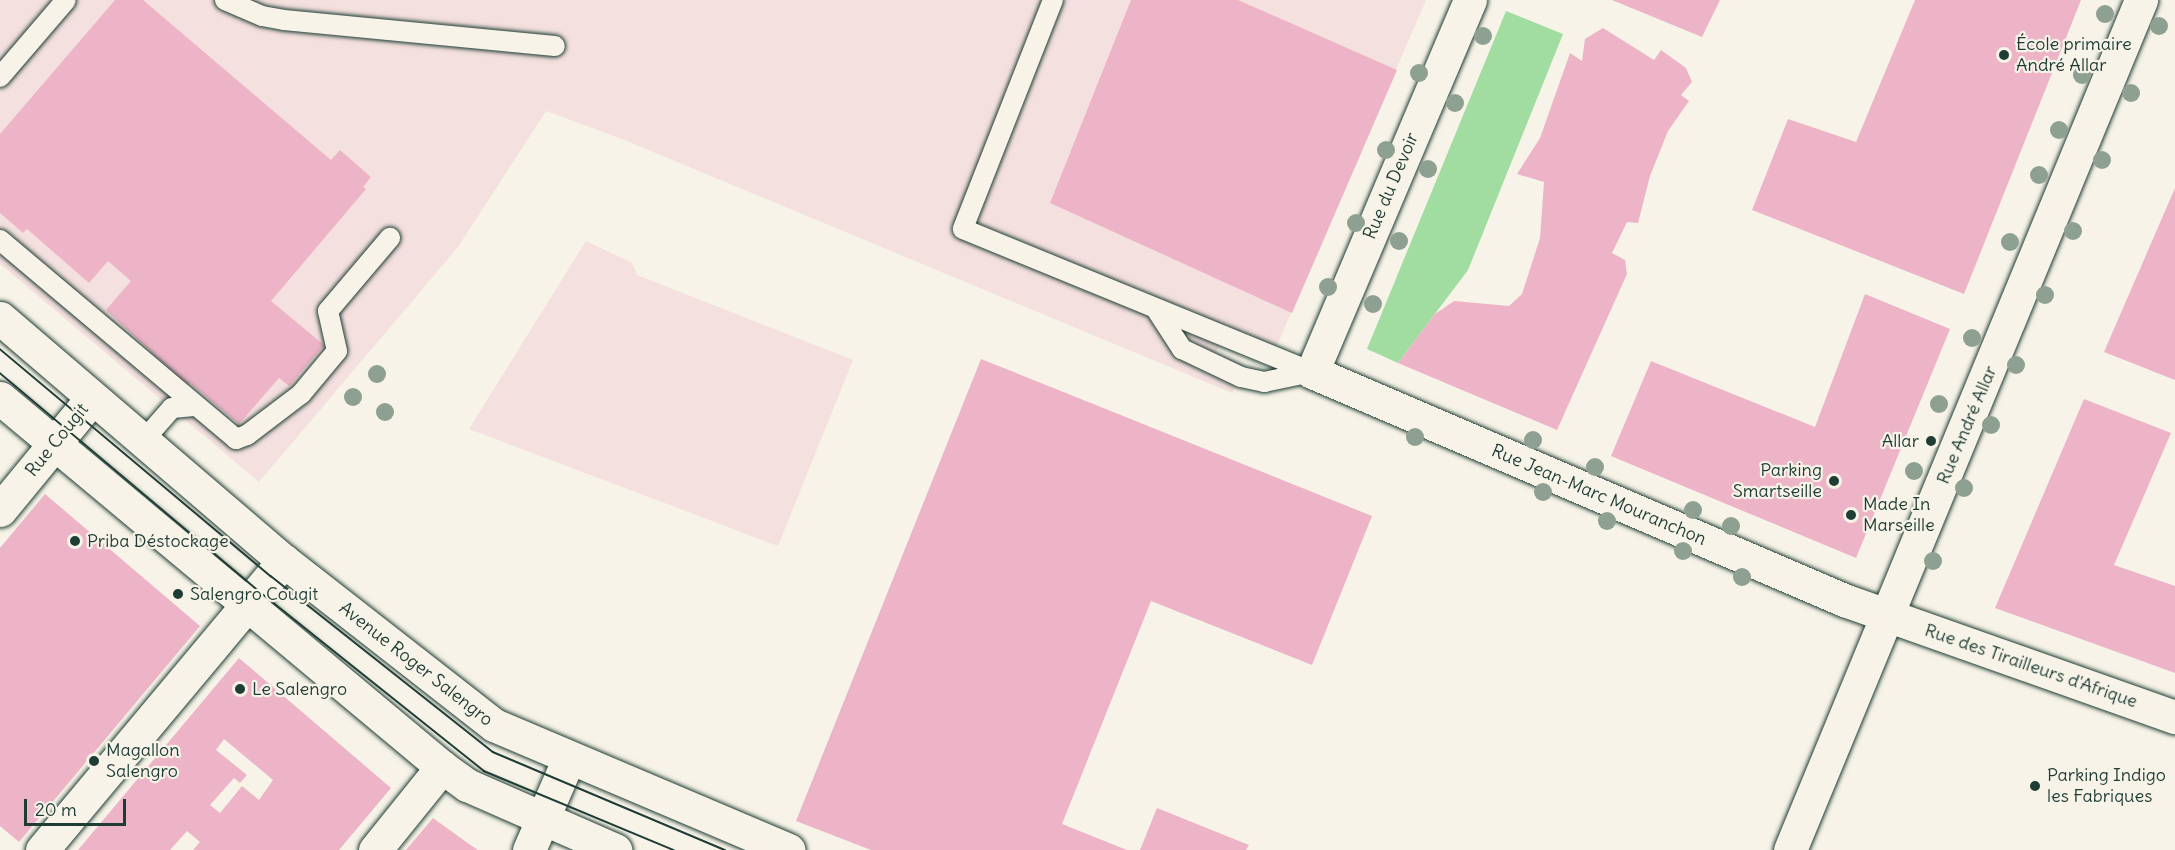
<!DOCTYPE html>
<meta charset="utf-8">
<style>
body{margin:0}
#map{position:relative;width:2175px;height:850px;overflow:hidden;background:#f7f3e8;font-family:Delius,sans-serif}
div>[style]{position:absolute}
.built>*{inset:0;background:#f4e0de}
.green>*{inset:0;background:#a1dca1}
.building>*{inset:0;background:#edb4c7}
.roads{filter:drop-shadow(0 0 2px #1f3d34) drop-shadow(0 0 2px #1f3d34)}
.service>*{height:20px;margin:-10px;padding:0 10px;transform-origin:10px;border-radius:10px;background:#f7f3e8}
.minor>*{height:33px;margin:-16.5px;padding:0 16.5px;transform-origin:16.5px;border-radius:16.5px;background:#f7f3e8}
.tertiary>*{height:33px;margin:-16.5px;padding:0 16.5px;transform-origin:16.5px;border-radius:16.5px;background:#f7f3e8}
.tram>*{height:1.5px;margin:-0.75px;padding:0 0.75px;transform-origin:0.75px;border-radius:0.75px;background:#1f3d34}
.trees>*{width:18px;height:18px;margin:-9px;border-radius:50%;background:#8ea091}
.dots>*{width:16px;height:16px;translate:-50% -50%;box-sizing:border-box;border:3px solid #f7f3e8;border-radius:50%}
span{translate:-50% -50%;white-space:nowrap;text-align:center;line-height:1.15;-webkit-text-stroke:4.5px #f7f3e8;paint-order:stroke}
.poi-label{font-size:18px;color:#1f3d34}
.left{translate:0 -50%;text-align:left}
.right{translate:-100% -50%;text-align:right}
.street-label{font-size:18px;color:#1f3d34}
.scale{position:absolute;left:24px;top:799px;width:102px;height:27px;box-sizing:border-box;border:3px solid #1f3d34;border-top:0;padding-left:8px;font-size:18px;line-height:21px;white-space:nowrap;color:#1f3d34;-webkit-text-stroke:4px #f7f3e8;paint-order:stroke}
</style>
<div id="map">
<div class="built">
<div style="clip-path:polygon(0 0,1426px 0,1275px 350px,1223px 336px,1216px 353px,1245px 365px,1232px 393px,622px 139px,546px 111px,458px 247px,259px 482px,0 264px)"></div>
<div style="clip-path:polygon(586px 241px,632px 263px,637px 275px,853px 360px,778px 546px,469px 429px)"></div>
</div>
<div class="green">
<div style="clip-path:polygon(1506px 11px,1563px 34px,1468px 270px,1398px 363px,1367px 349px)"></div>
</div>
<div class="building">
<div style="clip-path:polygon(115px 0,143px 0,331px 160px,340px 150px,371px 177px,363px 187px,366px 189px,271px 301px,324px 345px,289px 386px,279px 378px,239px 424px,190px 383px,187px 385px,106px 310px,131px 281px,108px 261px,89px 283px,27px 229px,23px 233px,0 213px,0 134px)"></div>
<div style="clip-path:polygon(1131px 0,1238px 0,1397px 70px,1292px 313px,1050px 203px)"></div>
<div style="clip-path:polygon(1612px 0,1720px 0,1702px 37px)"></div>
<div style="clip-path:polygon(1915px 0,2081px 0,1964px 294px,1752px 210px,1788px 119px,1856px 142px)"></div>
<div style="clip-path:polygon(1603px 28px,1654px 60px,1661px 50px,1686px 68px,1692px 82px,1681px 95px,1689px 101px,1668px 131px,1650px 176px,1638px 223px,1627px 222px,1612px 253px,1625px 260px,1627px 274px,1557px 430px,1398px 363px,1435px 314px,1454px 301px,1509px 306px,1522px 294px,1540px 238px,1544px 182px,1517px 174px,1540px 138px,1570px 53px,1582px 61px,1585px 39px)"></div>
<div style="clip-path:polygon(2175px 188px,2175px 380px,2104px 352px)"></div>
<div style="clip-path:polygon(1865px 294px,1950px 329px,1856px 558px,1611px 456px,1651px 361px,1815px 427px)"></div>
<div style="clip-path:polygon(981px 359px,1372px 516px,1312px 665px,1151px 601px,1062px 824px,1127px 850px,871px 850px,796px 821px)"></div>
<div style="clip-path:polygon(2084px 399px,2171px 433px,2114px 565px,2175px 586px,2175px 673px,1995px 608px)"></div>
<div style="clip-path:polygon(45px 494px,200px 626px,19px 842px,0 826px,0 548px)"></div>
<div style="clip-path:polygon(evenodd,239px 658px,391px 788px,339px 850px,193px 850px,200px 842px,187px 831px,170px 850px,78px 850px,239px 658px,224px 739px,273px 780px,259px 800px,242px 786px,220px 813px,210px 805px,234px 778px,240px 783px,247px 775px,216px 750px,224px 739px)"></div>
<div style="clip-path:polygon(1157px 808px,1249px 845px,1246px 850px,1140px 850px)"></div>
<div style="clip-path:polygon(433px 818px,469px 844px,478px 850px,406px 850px)"></div>
</div>
<div class="roads">
<div class="service">
<div style="left:225px;top:0;width:40px;rotate:23.4deg"></div>
<div style="left:262px;top:16px;width:22px;rotate:10deg"></div>
<div style="left:284px;top:20px;width:272px;rotate:5.5deg"></div>
<div style="left:1053px;top:0;width:246px;rotate:111.5deg"></div>
<div style="left:963px;top:229px;width:377px;rotate:22.3deg"></div>
<div style="left:0;top:77px;width:101px;rotate:-49.4deg"></div>
<div style="left:0;top:240px;width:309px;rotate:40.1deg"></div>
<div style="left:236px;top:439px;width:12px;rotate:-20deg"></div>
<div style="left:247px;top:435px;width:68px;rotate:-37.2deg"></div>
<div style="left:301px;top:394px;width:56px;rotate:-50.1deg"></div>
<div style="left:337px;top:351px;width:41px;rotate:-102.7deg"></div>
<div style="left:328px;top:311px;width:96px;rotate:-49.7deg"></div>
<div style="left:1156px;top:309px;width:48px;rotate:57deg"></div>
<div style="left:1182px;top:349px;width:65px;rotate:25.4deg"></div>
<div style="left:1241px;top:377px;width:24px;rotate:12deg"></div>
<div style="left:1264px;top:382px;width:49px;rotate:-11.8deg"></div>
<div style="left:143px;top:441px;width:44px;rotate:-48.7deg"></div>
<div style="left:172px;top:408px;width:22px;rotate:-5deg"></div>
</div>
<div class="minor">
<div style="left:1470px;top:0;width:404px;rotate:113deg"></div>
<div style="left:1312px;top:372px;width:579px;rotate:23.2deg"></div>
<div style="left:1844px;top:600px;width:351px;rotate:19.5deg"></div>
<div style="left:0;top:510px;width:145px;rotate:-50.6deg"></div>
<div style="left:42px;top:850px;width:377px;rotate:-50.1deg"></div>
<div style="left:375px;top:850px;width:107px;rotate:-51.1deg"></div>
<div style="left:529px;top:850px;width:100px;rotate:-66.5deg"></div>
<div style="left:1790px;top:850px;width:920px;rotate:-67.56deg"></div>
</div>
<div class="tertiary">
<div style="left:0;top:318px;width:374px;rotate:40.6deg"></div>
<div style="left:284px;top:561px;width:266px;rotate:38deg"></div>
<div style="left:494px;top:725px;width:320px;rotate:23deg"></div>
<div style="left:0;top:398px;width:576px;rotate:39.86deg"></div>
<div style="left:442px;top:767px;width:31px;rotate:36deg"></div>
<div style="left:467px;top:785px;width:162px;rotate:23.7deg"></div>
</div>
</div>
<div class="tram">
<div style="left:0;top:349px;width:354px;rotate:40deg"></div>
<div style="left:271px;top:576px;width:283px;rotate:38.4deg"></div>
<div style="left:493px;top:752px;width:252px;rotate:22.9deg"></div>
<div style="left:0;top:373px;width:340px;rotate:40.1deg"></div>
<div style="left:260px;top:592px;width:287px;rotate:38.6deg"></div>
<div style="left:484px;top:771px;width:206px;rotate:22.6deg"></div>
</div>
<div class="trees">
<div style="left:2105px;top:14px"></div>
<div style="left:2159px;top:26px"></div>
<div style="left:1483px;top:36px"></div>
<div style="left:1419px;top:73px"></div>
<div style="left:2082px;top:75px"></div>
<div style="left:2131px;top:93px"></div>
<div style="left:1455px;top:103px"></div>
<div style="left:2059px;top:130px"></div>
<div style="left:1386px;top:150px"></div>
<div style="left:2102px;top:160px"></div>
<div style="left:1428px;top:169px"></div>
<div style="left:2039px;top:175px"></div>
<div style="left:1356px;top:223px"></div>
<div style="left:2073px;top:231px"></div>
<div style="left:1399px;top:241px"></div>
<div style="left:2010px;top:242px"></div>
<div style="left:1328px;top:287px"></div>
<div style="left:2045px;top:295px"></div>
<div style="left:1373px;top:304px"></div>
<div style="left:1972px;top:338px"></div>
<div style="left:2016px;top:365px"></div>
<div style="left:377px;top:374px"></div>
<div style="left:353px;top:397px"></div>
<div style="left:1939px;top:404px"></div>
<div style="left:385px;top:412px"></div>
<div style="left:1991px;top:425px"></div>
<div style="left:1415px;top:437px"></div>
<div style="left:1533px;top:440px"></div>
<div style="left:1595px;top:467px"></div>
<div style="left:1914px;top:471px"></div>
<div style="left:1964px;top:488px"></div>
<div style="left:1543px;top:492px"></div>
<div style="left:1693px;top:510px"></div>
<div style="left:1607px;top:521px"></div>
<div style="left:1731px;top:526px"></div>
<div style="left:1683px;top:551px"></div>
<div style="left:1933px;top:561px"></div>
<div style="left:1742px;top:577px"></div>
</div>
<div class="dots">
<div style="left:2004px;top:55px;background:#1f3d34"></div>
<div style="left:1931px;top:441px;background:#1f3d34"></div>
<div style="left:1834px;top:481px;background:#1f3d34"></div>
<div style="left:1851px;top:515px;background:#1f3d34"></div>
<div style="left:75px;top:541px;background:#1f3d34"></div>
<div style="left:178px;top:594px;background:#1f3d34"></div>
<div style="left:240px;top:689px;background:#1f3d34"></div>
<div style="left:94px;top:761px;background:#1f3d34"></div>
<div style="left:2035px;top:786px;background:#1f3d34"></div>
</div>
<div class="poi-label">
<span class="left" style="left:2016px;top:55px">École primaire<br>André Allar</span>
<span class="right" style="left:1919px;top:441px">Allar</span>
<span class="right" style="left:1822px;top:481px">Parking<br>Smartseille</span>
<span class="left" style="left:1863px;top:515px">Made In<br>Marseille</span>
<span class="left" style="left:87px;top:541px">Priba Déstockage</span>
<span class="left" style="left:190px;top:594px">Salengro Cougit</span>
<span class="left" style="left:252px;top:689px">Le Salengro</span>
<span class="left" style="left:106px;top:761px">Magallon<br>Salengro</span>
<span class="left" style="left:2047px;top:786px">Parking Indigo<br>les Fabriques</span>
</div>
<div class="street-label">
<span style="left:1391px;top:186px;rotate:-67deg">Rue du Devoir</span>
<span style="left:1967px;top:425px;rotate:-67deg">Rue André Allar</span>
<span style="left:57px;top:440px;rotate:-51deg">Rue Cougit</span>
<span style="left:1599px;top:495px;rotate:23deg">Rue Jean-Marc Mouranchon</span>
<span style="left:416px;top:664px;rotate:38deg">Avenue Roger Salengro</span>
<span style="left:2031px;top:666px;rotate:19deg">Rue des Tirailleurs d'Afrique</span>
</div>
<div class="scale">20 m</div>
</div>
